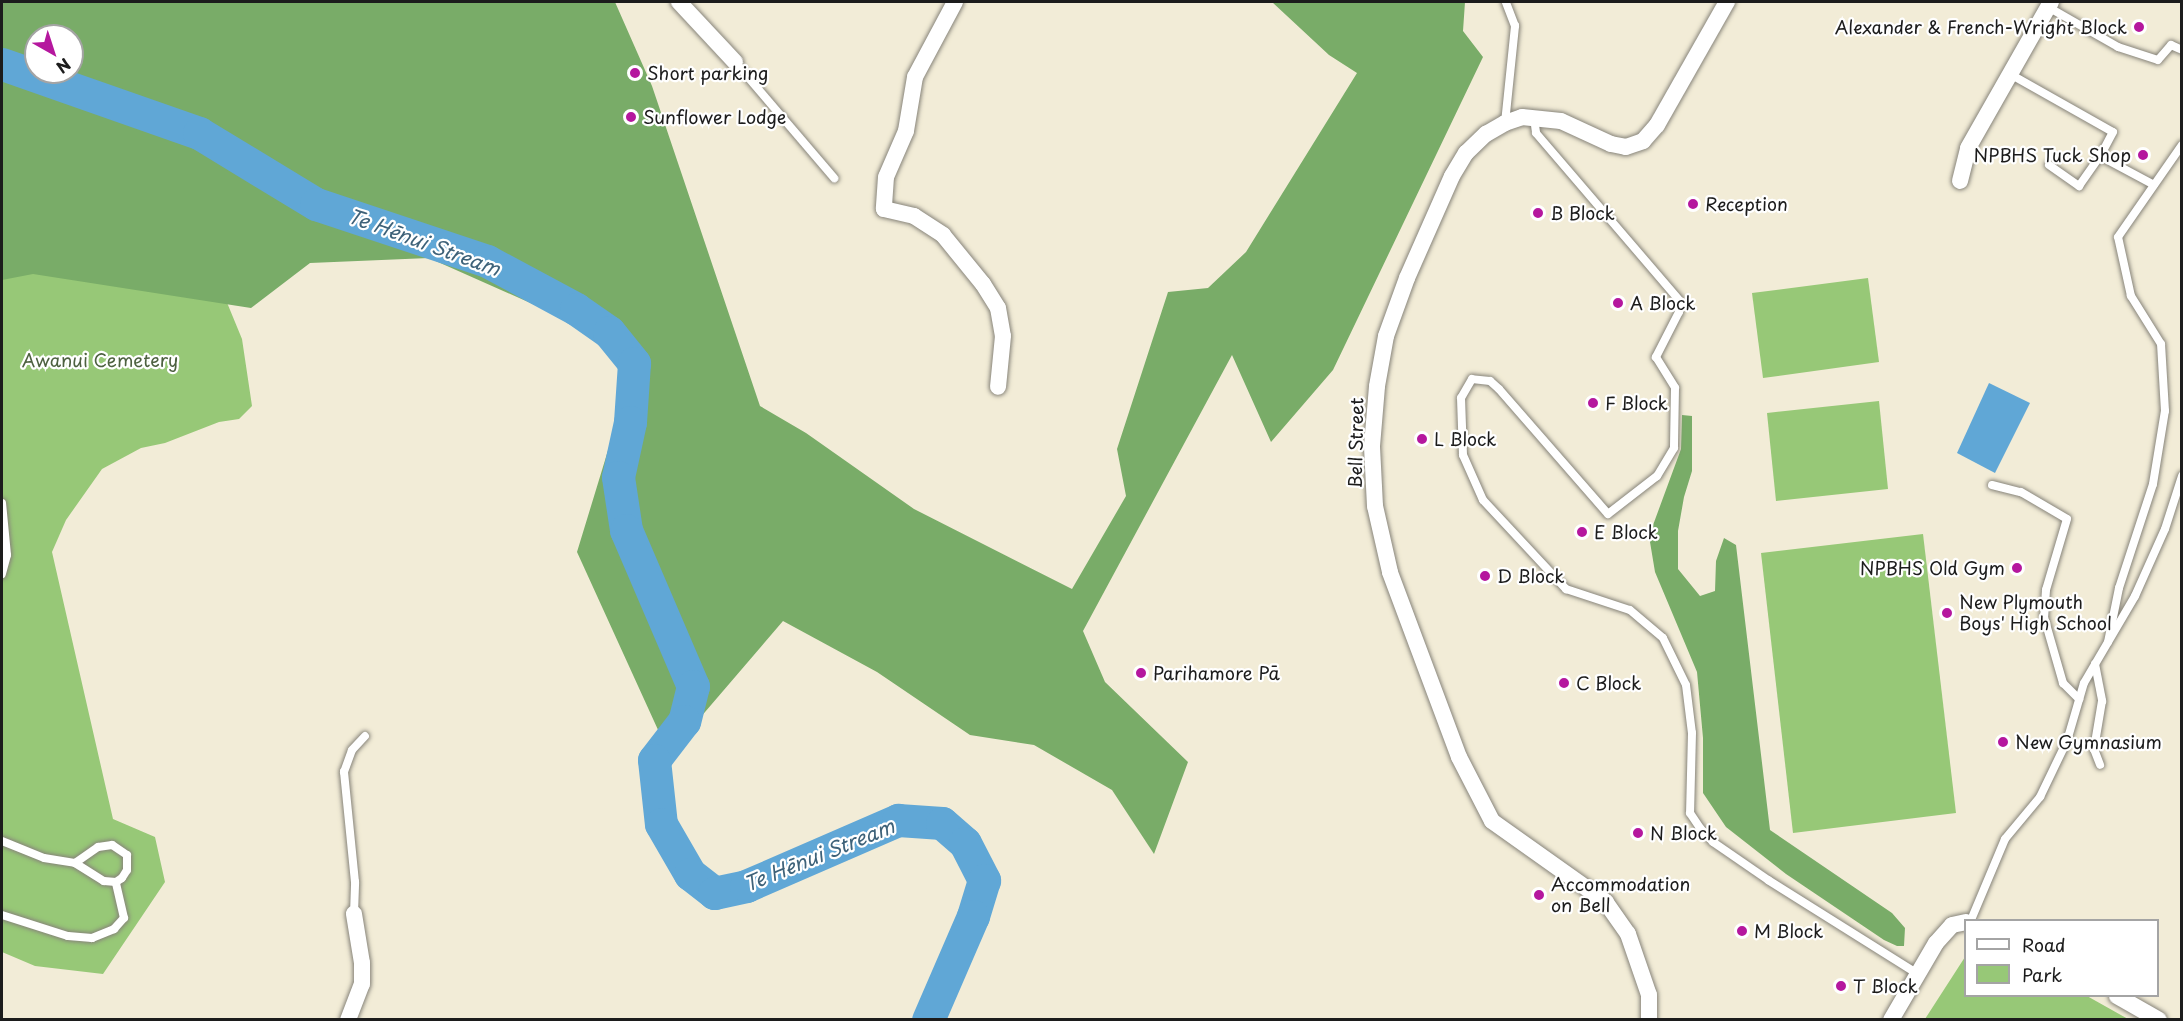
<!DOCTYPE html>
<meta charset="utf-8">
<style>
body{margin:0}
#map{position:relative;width:2183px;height:1021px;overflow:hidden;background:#f2ecd7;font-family:"Playpen Sans",sans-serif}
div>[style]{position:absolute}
.green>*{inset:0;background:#97c877}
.forest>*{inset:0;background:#79ac68}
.water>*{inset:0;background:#60a7d6}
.river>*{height:33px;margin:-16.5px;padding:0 16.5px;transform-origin:16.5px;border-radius:16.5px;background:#60a7d6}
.roads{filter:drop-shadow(0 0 2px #87847a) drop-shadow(0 0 2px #87847a)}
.service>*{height:8px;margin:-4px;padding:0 4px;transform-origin:4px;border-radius:4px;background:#fff}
.minor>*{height:16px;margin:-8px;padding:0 8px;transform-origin:8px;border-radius:8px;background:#fff}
.dots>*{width:16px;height:16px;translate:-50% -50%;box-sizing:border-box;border:3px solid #fff;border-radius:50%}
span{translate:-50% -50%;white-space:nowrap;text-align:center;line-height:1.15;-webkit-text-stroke:4.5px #fff;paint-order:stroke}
.poi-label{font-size:18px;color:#1c1c1c}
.right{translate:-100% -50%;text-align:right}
.left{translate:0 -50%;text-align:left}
.park-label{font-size:18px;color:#4d6140}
.street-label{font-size:18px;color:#1c1c1c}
.water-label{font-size:20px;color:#3e6279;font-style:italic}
.frame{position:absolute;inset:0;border:3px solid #1c1c1c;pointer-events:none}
.legend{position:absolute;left:1964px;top:919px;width:195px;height:78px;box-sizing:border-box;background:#fff;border:2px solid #a4a4a4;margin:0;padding:8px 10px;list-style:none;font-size:18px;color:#1c1c1c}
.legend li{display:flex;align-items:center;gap:12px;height:30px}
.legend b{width:30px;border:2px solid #a4a4a4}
.north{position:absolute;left:24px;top:24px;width:60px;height:60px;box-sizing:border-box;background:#fff;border:2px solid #a4a4a4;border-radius:50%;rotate:141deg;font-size:16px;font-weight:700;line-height:24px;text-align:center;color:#1c1c1c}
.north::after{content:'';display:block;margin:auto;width:21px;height:27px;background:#b5179e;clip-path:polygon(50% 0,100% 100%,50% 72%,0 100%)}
</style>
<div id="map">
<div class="green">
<div style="clip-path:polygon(2px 237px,221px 288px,242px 339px,252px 406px,239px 419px,219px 422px,165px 443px,141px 448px,102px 469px,66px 520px,52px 552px,113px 819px,155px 837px,165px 882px,103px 974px,35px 966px,2px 952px)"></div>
<div style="clip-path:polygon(1868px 278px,1879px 362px,1763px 378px,1752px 293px)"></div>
<div style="clip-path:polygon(1879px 401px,1888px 489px,1776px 501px,1767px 413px)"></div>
<div style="clip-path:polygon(1923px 534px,1956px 813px,1793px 833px,1761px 553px)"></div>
<div style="clip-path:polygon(1965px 957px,1966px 996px,2087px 996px,2128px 1019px,1925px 1019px)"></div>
</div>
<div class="forest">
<div style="clip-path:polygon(evenodd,2px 2px,615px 2px,652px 86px,760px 406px,806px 433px,914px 509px,1072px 589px,1126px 496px,1117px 449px,1168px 292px,1208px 288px,1246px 252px,1357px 73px,1329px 55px,1272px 2px,1465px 2px,1463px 31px,1483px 57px,1333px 370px,1271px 442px,1232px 355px,1083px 631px,1105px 682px,1188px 762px,1154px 854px,1112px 790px,1034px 745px,970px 735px,877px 672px,783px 621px,669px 754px,577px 552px,624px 398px,620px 366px,580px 325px,429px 258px,310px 263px,251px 308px,33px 274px,2px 280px,2px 2px,36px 36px,72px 36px,72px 72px,36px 72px,36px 36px)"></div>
<div style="clip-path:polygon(1682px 415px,1692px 416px,1692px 471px,1684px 497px,1678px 531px,1678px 569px,1700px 596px,1715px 591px,1716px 561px,1724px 538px,1736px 545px,1770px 830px,1892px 913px,1905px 928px,1904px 946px,1897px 946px,1884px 940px,1786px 874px,1726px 827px,1703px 793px,1703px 738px,1697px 672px,1655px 572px,1649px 536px,1681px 449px)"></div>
</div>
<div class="water">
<div style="clip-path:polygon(1989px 383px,2030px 403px,1995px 473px,1957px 453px)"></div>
</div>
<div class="river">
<div style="left:2px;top:64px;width:209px;rotate:19.3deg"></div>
<div style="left:199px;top:133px;width:137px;rotate:31.3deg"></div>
<div style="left:316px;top:204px;width:180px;rotate:18.4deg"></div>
<div style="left:487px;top:261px;width:101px;rotate:28.3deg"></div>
<div style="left:576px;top:309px;width:40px;rotate:34.9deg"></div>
<div style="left:609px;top:332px;width:40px;rotate:51deg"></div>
<div style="left:634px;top:363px;width:59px;rotate:93.9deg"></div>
<div style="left:630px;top:422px;width:56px;rotate:102.3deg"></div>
<div style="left:618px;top:477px;width:54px;rotate:81.4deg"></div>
<div style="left:626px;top:530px;width:170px;rotate:66.8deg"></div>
<div style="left:693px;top:686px;width:36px;rotate:104deg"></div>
<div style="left:684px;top:721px;width:49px;rotate:127.6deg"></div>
<div style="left:654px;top:760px;width:64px;rotate:83.8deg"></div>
<div style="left:661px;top:824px;width:58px;rotate:59.9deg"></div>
<div style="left:690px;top:874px;width:31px;rotate:38deg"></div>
<div style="left:714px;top:893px;width:33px;rotate:-12deg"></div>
<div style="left:746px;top:886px;width:166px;rotate:-23.5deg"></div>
<div style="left:898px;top:820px;width:44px;rotate:3.9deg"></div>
<div style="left:942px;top:823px;width:30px;rotate:41deg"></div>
<div style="left:965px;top:843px;width:42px;rotate:62.8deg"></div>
<div style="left:984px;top:880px;width:38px;rotate:107deg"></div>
<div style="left:973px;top:916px;width:113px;rotate:113.4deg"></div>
</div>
<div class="roads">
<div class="service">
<div style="left:2048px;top:7px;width:81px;rotate:29.7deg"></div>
<div style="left:2118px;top:47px;width:42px;rotate:18deg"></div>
<div style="left:2158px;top:60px;width:20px;rotate:-49deg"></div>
<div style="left:2171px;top:45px;width:12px;rotate:24deg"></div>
<div style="left:735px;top:62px;width:153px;rotate:49.5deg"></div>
<div style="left:2010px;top:74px;width:118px;rotate:29.4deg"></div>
<div style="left:2113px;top:132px;width:27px;rotate:118deg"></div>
<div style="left:2100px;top:156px;width:61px;rotate:28.2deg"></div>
<div style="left:1534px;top:118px;width:15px;rotate:82deg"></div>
<div style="left:1536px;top:133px;width:221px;rotate:49.4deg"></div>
<div style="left:1680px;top:301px;width:11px;rotate:95deg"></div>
<div style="left:1679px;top:312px;width:51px;rotate:117.1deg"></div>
<div style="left:1656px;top:357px;width:36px;rotate:58deg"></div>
<div style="left:1675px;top:388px;width:60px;rotate:91deg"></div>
<div style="left:1674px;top:448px;width:33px;rotate:121deg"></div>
<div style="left:1657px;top:476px;width:62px;rotate:142.2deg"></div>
<div style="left:1608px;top:514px;width:166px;rotate:-131.1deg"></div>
<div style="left:1499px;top:389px;width:12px;rotate:-138deg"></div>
<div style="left:1490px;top:381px;width:18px;rotate:-174deg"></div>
<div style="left:1472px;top:379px;width:22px;rotate:120deg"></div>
<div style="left:1461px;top:398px;width:57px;rotate:88deg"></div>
<div style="left:1463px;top:455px;width:49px;rotate:66deg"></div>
<div style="left:1483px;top:500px;width:122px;rotate:47deg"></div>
<div style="left:1566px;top:589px;width:67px;rotate:18.2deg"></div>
<div style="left:1630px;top:610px;width:43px;rotate:40.3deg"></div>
<div style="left:1663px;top:638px;width:52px;rotate:63.9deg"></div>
<div style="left:1686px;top:685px;width:48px;rotate:82.9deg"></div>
<div style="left:1692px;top:733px;width:80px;rotate:91.4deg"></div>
<div style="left:1690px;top:813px;width:18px;rotate:56deg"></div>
<div style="left:1700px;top:828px;width:19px;rotate:47deg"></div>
<div style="left:1713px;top:842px;width:67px;rotate:34.6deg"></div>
<div style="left:1768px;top:880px;width:175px;rotate:32.1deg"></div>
<div style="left:1505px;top:123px;width:98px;rotate:-84.1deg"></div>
<div style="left:1515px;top:26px;width:26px;rotate:-111deg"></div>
<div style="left:2049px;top:165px;width:37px;rotate:35deg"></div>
<div style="left:2079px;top:186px;width:37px;rotate:-55deg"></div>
<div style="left:1992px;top:485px;width:30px;rotate:14deg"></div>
<div style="left:2021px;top:492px;width:53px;rotate:30.4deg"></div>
<div style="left:2067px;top:519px;width:74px;rotate:106.5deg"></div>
<div style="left:2046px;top:590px;width:27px;rotate:94deg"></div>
<div style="left:2044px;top:617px;width:69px;rotate:73.9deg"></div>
<div style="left:2063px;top:683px;width:23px;rotate:45deg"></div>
<div style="left:2px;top:503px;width:52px;rotate:84.5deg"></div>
<div style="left:7px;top:555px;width:20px;rotate:105deg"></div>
<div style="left:2108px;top:642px;width:55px;rotate:-78.5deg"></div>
<div style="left:2119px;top:588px;width:109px;rotate:-71.9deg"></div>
<div style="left:2153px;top:484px;width:74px;rotate:-80.7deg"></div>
<div style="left:2165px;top:411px;width:67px;rotate:-93.4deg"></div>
<div style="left:2161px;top:344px;width:57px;rotate:-122deg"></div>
<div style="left:2131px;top:296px;width:60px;rotate:-102.4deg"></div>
<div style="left:2118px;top:237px;width:112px;rotate:-55.2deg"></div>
<div style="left:2095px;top:664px;width:38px;rotate:79deg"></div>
<div style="left:2102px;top:701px;width:49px;rotate:99.5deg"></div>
<div style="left:2094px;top:749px;width:17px;rotate:69deg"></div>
<div style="left:2px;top:841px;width:45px;rotate:22deg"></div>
<div style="left:44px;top:858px;width:31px;rotate:9deg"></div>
<div style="left:75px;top:863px;width:34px;rotate:32deg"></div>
<div style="left:104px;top:881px;width:12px;rotate:5deg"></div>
<div style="left:116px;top:882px;width:7px;rotate:-34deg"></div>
<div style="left:122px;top:878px;width:9px;rotate:-58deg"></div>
<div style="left:127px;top:870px;width:15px;rotate:-90deg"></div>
<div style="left:127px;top:855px;width:18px;rotate:-146deg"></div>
<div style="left:112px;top:845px;width:14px;rotate:172deg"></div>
<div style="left:98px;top:847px;width:28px;rotate:145deg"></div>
<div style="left:354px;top:914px;width:32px;rotate:-88deg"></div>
<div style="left:355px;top:882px;width:111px;rotate:-95.7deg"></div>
<div style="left:344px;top:772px;width:23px;rotate:-70deg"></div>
<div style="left:352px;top:750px;width:19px;rotate:-47deg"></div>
<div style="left:2px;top:915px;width:69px;rotate:17.7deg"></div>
<div style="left:68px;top:936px;width:24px;rotate:5deg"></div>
<div style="left:92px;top:938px;width:24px;rotate:-22deg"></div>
<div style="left:114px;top:929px;width:15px;rotate:-48deg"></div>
<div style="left:124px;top:918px;width:37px;rotate:-103deg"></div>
<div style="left:1971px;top:920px;width:88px;rotate:-67.2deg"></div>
<div style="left:2005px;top:839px;width:55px;rotate:-50.2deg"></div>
<div style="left:2040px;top:797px;width:62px;rotate:-64.3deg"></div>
<div style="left:2067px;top:741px;width:60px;rotate:-73.7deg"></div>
<div style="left:2084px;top:683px;width:101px;rotate:-59.6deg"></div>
<div style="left:2135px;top:596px;width:73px;rotate:-65.9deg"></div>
<div style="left:2165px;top:529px;width:56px;rotate:-72.2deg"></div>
</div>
<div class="minor">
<div style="left:679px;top:2px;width:82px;rotate:47deg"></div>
<div style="left:955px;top:2px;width:85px;rotate:118.1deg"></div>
<div style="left:915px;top:77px;width:55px;rotate:99.5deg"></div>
<div style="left:906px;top:131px;width:50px;rotate:113.5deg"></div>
<div style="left:886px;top:177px;width:32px;rotate:94deg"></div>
<div style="left:884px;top:209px;width:31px;rotate:13deg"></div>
<div style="left:914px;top:216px;width:35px;rotate:33deg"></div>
<div style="left:943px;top:235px;width:63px;rotate:50.8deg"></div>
<div style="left:983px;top:284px;width:28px;rotate:58deg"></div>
<div style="left:998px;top:308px;width:28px;rotate:80deg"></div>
<div style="left:1003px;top:336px;width:51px;rotate:95.6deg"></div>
<div style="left:1960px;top:181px;width:34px;rotate:-76deg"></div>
<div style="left:1968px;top:148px;width:168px;rotate:-60.4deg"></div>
<div style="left:2117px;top:996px;width:48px;rotate:29.7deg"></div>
<div style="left:348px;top:1020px;width:39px;rotate:-69deg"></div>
<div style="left:362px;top:984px;width:21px;rotate:-90deg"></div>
<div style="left:362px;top:963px;width:50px;rotate:-99.3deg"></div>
<div style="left:1649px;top:1020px;width:25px;rotate:-90deg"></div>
<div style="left:1649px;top:995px;width:65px;rotate:-109deg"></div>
<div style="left:1628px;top:934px;width:39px;rotate:-125deg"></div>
<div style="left:1606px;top:902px;width:140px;rotate:-144.6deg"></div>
<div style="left:1492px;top:821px;width:72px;rotate:-117.3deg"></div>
<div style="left:1459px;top:757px;width:197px;rotate:-110.5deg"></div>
<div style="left:1390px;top:572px;width:68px;rotate:-102.8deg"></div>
<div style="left:1375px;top:506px;width:60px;rotate:-92.9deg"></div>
<div style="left:1372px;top:446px;width:60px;rotate:-85.2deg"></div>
<div style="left:1377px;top:386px;width:51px;rotate:-79.8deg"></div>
<div style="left:1386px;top:336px;width:62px;rotate:-70.1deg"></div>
<div style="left:1407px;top:278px;width:111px;rotate:-66.2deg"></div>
<div style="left:1452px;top:176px;width:27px;rotate:-59deg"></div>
<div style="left:1466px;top:153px;width:28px;rotate:-44deg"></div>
<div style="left:1486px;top:134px;width:22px;rotate:-30deg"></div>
<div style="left:1505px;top:123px;width:18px;rotate:-19deg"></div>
<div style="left:1522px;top:117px;width:39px;rotate:6deg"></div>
<div style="left:1561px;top:121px;width:55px;rotate:24.7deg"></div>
<div style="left:1611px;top:144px;width:15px;rotate:11deg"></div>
<div style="left:1626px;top:147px;width:18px;rotate:-19deg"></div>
<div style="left:1643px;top:141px;width:21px;rotate:-49deg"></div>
<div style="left:1657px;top:125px;width:142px;rotate:-60.4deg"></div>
<div style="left:1891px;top:1020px;width:89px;rotate:-59.7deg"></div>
<div style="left:1936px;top:943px;width:24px;rotate:-48deg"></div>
<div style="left:1952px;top:925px;width:14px;rotate:-12deg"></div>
</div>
</div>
<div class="dots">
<div style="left:2139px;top:27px;background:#b5179e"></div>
<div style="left:635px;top:73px;background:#b5179e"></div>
<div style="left:631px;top:117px;background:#b5179e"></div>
<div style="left:2143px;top:155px;background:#b5179e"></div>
<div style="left:1693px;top:204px;background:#b5179e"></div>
<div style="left:1538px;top:213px;background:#b5179e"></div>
<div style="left:1618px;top:303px;background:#b5179e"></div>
<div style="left:1593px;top:403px;background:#b5179e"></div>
<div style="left:1422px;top:439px;background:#b5179e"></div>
<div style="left:1582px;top:532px;background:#b5179e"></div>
<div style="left:2017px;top:568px;background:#b5179e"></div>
<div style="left:1485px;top:576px;background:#b5179e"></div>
<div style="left:1947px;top:613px;background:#b5179e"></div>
<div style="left:1141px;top:673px;background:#b5179e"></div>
<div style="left:1564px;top:683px;background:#b5179e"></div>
<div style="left:2003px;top:742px;background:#b5179e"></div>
<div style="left:1638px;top:833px;background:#b5179e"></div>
<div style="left:1539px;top:895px;background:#b5179e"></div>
<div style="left:1742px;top:931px;background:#b5179e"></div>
<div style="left:1841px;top:986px;background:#b5179e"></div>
</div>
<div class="poi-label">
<span class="right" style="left:2127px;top:27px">Alexander &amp; French-Wright Block</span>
<span class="left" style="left:647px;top:73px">Short parking</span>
<span class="left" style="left:643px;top:117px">Sunflower Lodge</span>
<span class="right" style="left:2131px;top:155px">NPBHS Tuck Shop</span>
<span class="left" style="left:1705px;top:204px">Reception</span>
<span class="left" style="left:1550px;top:213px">B Block</span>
<span class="left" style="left:1630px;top:303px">A Block</span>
<span class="left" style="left:1605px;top:403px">F Block</span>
<span class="left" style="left:1434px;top:439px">L Block</span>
<span class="left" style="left:1594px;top:532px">E Block</span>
<span class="right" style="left:2005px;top:568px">NPBHS Old Gym</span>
<span class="left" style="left:1497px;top:576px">D Block</span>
<span class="left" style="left:1959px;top:613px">New Plymouth<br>Boys' High School</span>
<span class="left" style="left:1153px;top:673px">Parihamore Pā</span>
<span class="left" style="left:1576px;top:683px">C Block</span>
<span class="left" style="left:2015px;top:742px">New Gymnasium</span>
<span class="left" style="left:1650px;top:833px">N Block</span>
<span class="left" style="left:1551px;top:895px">Accommodation<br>on Bell</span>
<span class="left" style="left:1754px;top:931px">M Block</span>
<span class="left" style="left:1853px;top:986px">T Block</span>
</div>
<div class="park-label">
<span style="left:100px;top:360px">Awanui Cemetery</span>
</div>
<div class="street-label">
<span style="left:1356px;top:443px;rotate:-89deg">Bell Street</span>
</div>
<div class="water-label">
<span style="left:424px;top:242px;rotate:20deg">Te Hēnui Stream</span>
<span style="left:819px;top:855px;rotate:-22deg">Te Hēnui Stream</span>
</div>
<div class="frame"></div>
<ul class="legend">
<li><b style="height:8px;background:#fff"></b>Road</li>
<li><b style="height:16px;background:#97c877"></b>Park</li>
</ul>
<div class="north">N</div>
</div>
